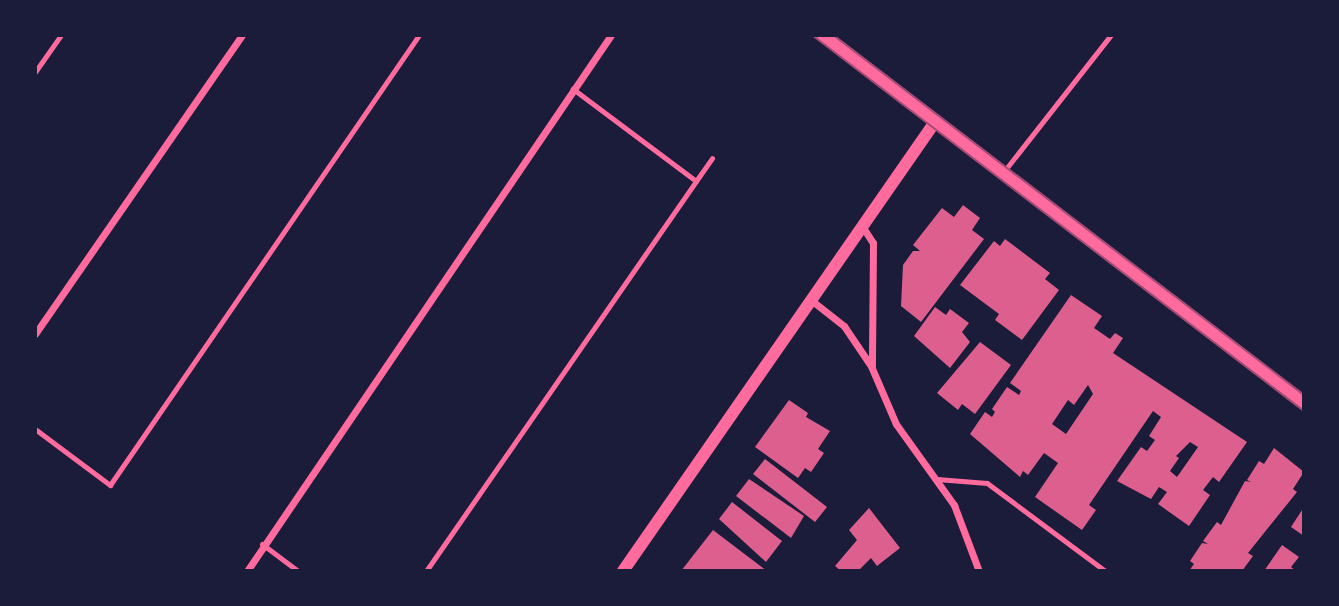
<!DOCTYPE html>
<style>
body{margin:0}
#map{position:relative;width:1339px;height:606px;overflow:hidden;background:#1b1b3a;font-family:Ubuntu,sans-serif}
div>[style]{position:absolute}
.building>*{inset:0;background:#dd5f8e}
.service>*{height:5px;margin:-2.5px;padding:0 2.5px;transform-origin:2.5px;border-radius:2.5px;background:#ff6b9d}
.minor>*{height:7px;margin:-3.5px;padding:0 3.5px;transform-origin:3.5px;border-radius:3.5px;background:#ff6b9d}
.tertiary>*{height:12px;margin:-6px;padding:0 6px;transform-origin:6px;border-radius:6px;background:#ff6b9d}
.secondary>*{height:14px;margin:-7px;padding:0 7px;transform-origin:7px;border-radius:7px;background:#ff6b9d}
.tram>*{height:2px;margin:-1px;padding:0 1px;transform-origin:1px;border-radius:1px;background:#a44b75}
span{translate:-50% -50%;white-space:nowrap;text-align:center;line-height:1.15;-webkit-text-stroke:6px #1b1b3a;paint-order:stroke}
.frame{position:absolute;inset:0;border:37px solid #1b1b3a;pointer-events:none}
</style>
<div id="map">
<div class="building">
<div style="clip-path:polygon(963px 205px,980px 218px,972px 230px,984px 239px,921px 322px,901px 306px,903px 265px,913px 251px,920px 251px,913px 245px,942px 208px,954px 217px)"></div>
<div style="clip-path:polygon(1005px 239px,1050px 273px,1045px 279px,1059px 290px,1022px 340px,995px 320px,999px 314px,960px 285px,994px 241px,1000px 246px)"></div>
<div style="clip-path:polygon(evenodd,1071px 295px,1102px 316px,1094px 328px,1110px 339px,1115px 333px,1123px 338px,1113px 353px,1247px 442px,1219px 482px,1213px 477px,1203px 490px,1210px 495px,1189px 526px,1158px 504px,1167px 492px,1159px 487px,1151px 499px,1117px 481px,1141px 447px,1147px 451px,1155px 440px,1149px 436px,1161px 417px,1153px 411px,1089px 505px,1096px 510px,1082px 530px,1035px 497px,1058px 463px,1044px 453px,1028px 475px,1023px 471px,1020px 477px,970px 434px,985px 412px,992px 417px,995px 412px,992px 409px,1007px 387px,1019px 395px,1021px 391px,1010px 383px,1071px 295px,1088px 385px,1093px 394px,1066px 434px,1052px 424px,1068px 400px,1074px 405px,1088px 385px,1071px 295px,1190px 442px,1198px 447px,1177px 477px,1170px 471px,1179px 458px,1176px 456px,1190px 442px)"></div>
<div style="clip-path:polygon(935px 307px,946px 315px,950px 309px,969px 323px,962px 332px,970px 342px,950px 368px,914px 336px)"></div>
<div style="clip-path:polygon(980px 342px,1011px 365px,975px 414px,962px 404px,958px 410px,937px 393px)"></div>
<div style="clip-path:polygon(789px 400px,808px 413px,806px 417px,830px 431px,818px 449px,824px 453px,811px 472px,805px 468px,798px 478px,755px 447px)"></div>
<div style="clip-path:polygon(1274px 448px,1304px 472px,1293px 489px,1297px 492px,1248px 553px,1253px 556px,1242px 571px,1189px 571px,1194px 564px,1190px 561px,1202px 543px,1208px 544px,1203px 541px,1217px 522px,1221px 525px,1245px 481px,1251px 482px,1247px 480px,1259px 461px,1264px 464px)"></div>
<div style="clip-path:polygon(765px 459px,827px 507px,815px 522px,753px 474px)"></div>
<div style="clip-path:polygon(749px 479px,804px 516px,791px 538px,736px 496px)"></div>
<div style="clip-path:polygon(732px 502px,782px 541px,766px 562px,719px 519px)"></div>
<div style="clip-path:polygon(1304px 507px,1304px 536px,1291px 527px)"></div>
<div style="clip-path:polygon(869px 508px,900px 548px,877px 566px,871px 558px,858px 571px,841px 571px,835px 566px,857px 540px,849px 530px)"></div>
<div style="clip-path:polygon(713px 530px,767px 571px,681px 571px)"></div>
<div style="clip-path:polygon(1282px 545px,1299px 557px,1291px 567px,1296px 571px,1264px 571px)"></div>
</div>
<div class="service">
<div style="left:35px;top:72px;width:45px;rotate:-54.9deg"></div>
<div style="left:1005px;top:170px;width:172px;rotate:-51.9deg"></div>
<div style="left:696px;top:181px;width:28px;rotate:-55deg"></div>
<div style="left:35px;top:429px;width:94px;rotate:36.7deg"></div>
<div style="left:110px;top:485px;width:546px;rotate:-55.52deg"></div>
<div style="left:937px;top:479px;width:50px;rotate:4.6deg"></div>
<div style="left:987px;top:483px;width:147px;rotate:36.7deg"></div>
<div style="left:262px;top:544px;width:45px;rotate:36.9deg"></div>
<div style="left:426px;top:571px;width:474px;rotate:-55.3deg"></div>
<div style="left:696px;top:181px;width:154px;rotate:-143.2deg"></div>
</div>
<div class="minor">
<div style="left:862px;top:226px;width:20px;rotate:57deg"></div>
<div style="left:873px;top:243px;width:123px;rotate:90.5deg"></div>
<div style="left:811px;top:300px;width:42px;rotate:38.2deg"></div>
<div style="left:844px;top:326px;width:48px;rotate:56deg"></div>
<div style="left:871px;top:366px;width:63px;rotate:66.7deg"></div>
<div style="left:896px;top:424px;width:100px;rotate:54.4deg"></div>
<div style="left:954px;top:505px;width:71px;rotate:69.3deg"></div>
<div style="left:35px;top:334px;width:364px;rotate:-55.3deg"></div>
<div style="left:247px;top:571px;width:648px;rotate:-55.82deg"></div>
</div>
<div class="tertiary">
<div style="left:623px;top:571px;width:547px;rotate:-55.21deg"></div>
</div>
<div class="secondary">
<div style="left:823px;top:35px;width:606px;rotate:37.42deg"></div>
</div>
<div class="tram">
<div style="left:812px;top:35px;width:619px;rotate:37.39deg"></div>
<div style="left:833px;top:35px;width:593px;rotate:37.39deg"></div>
</div>
<div class="frame"></div>
</div>
